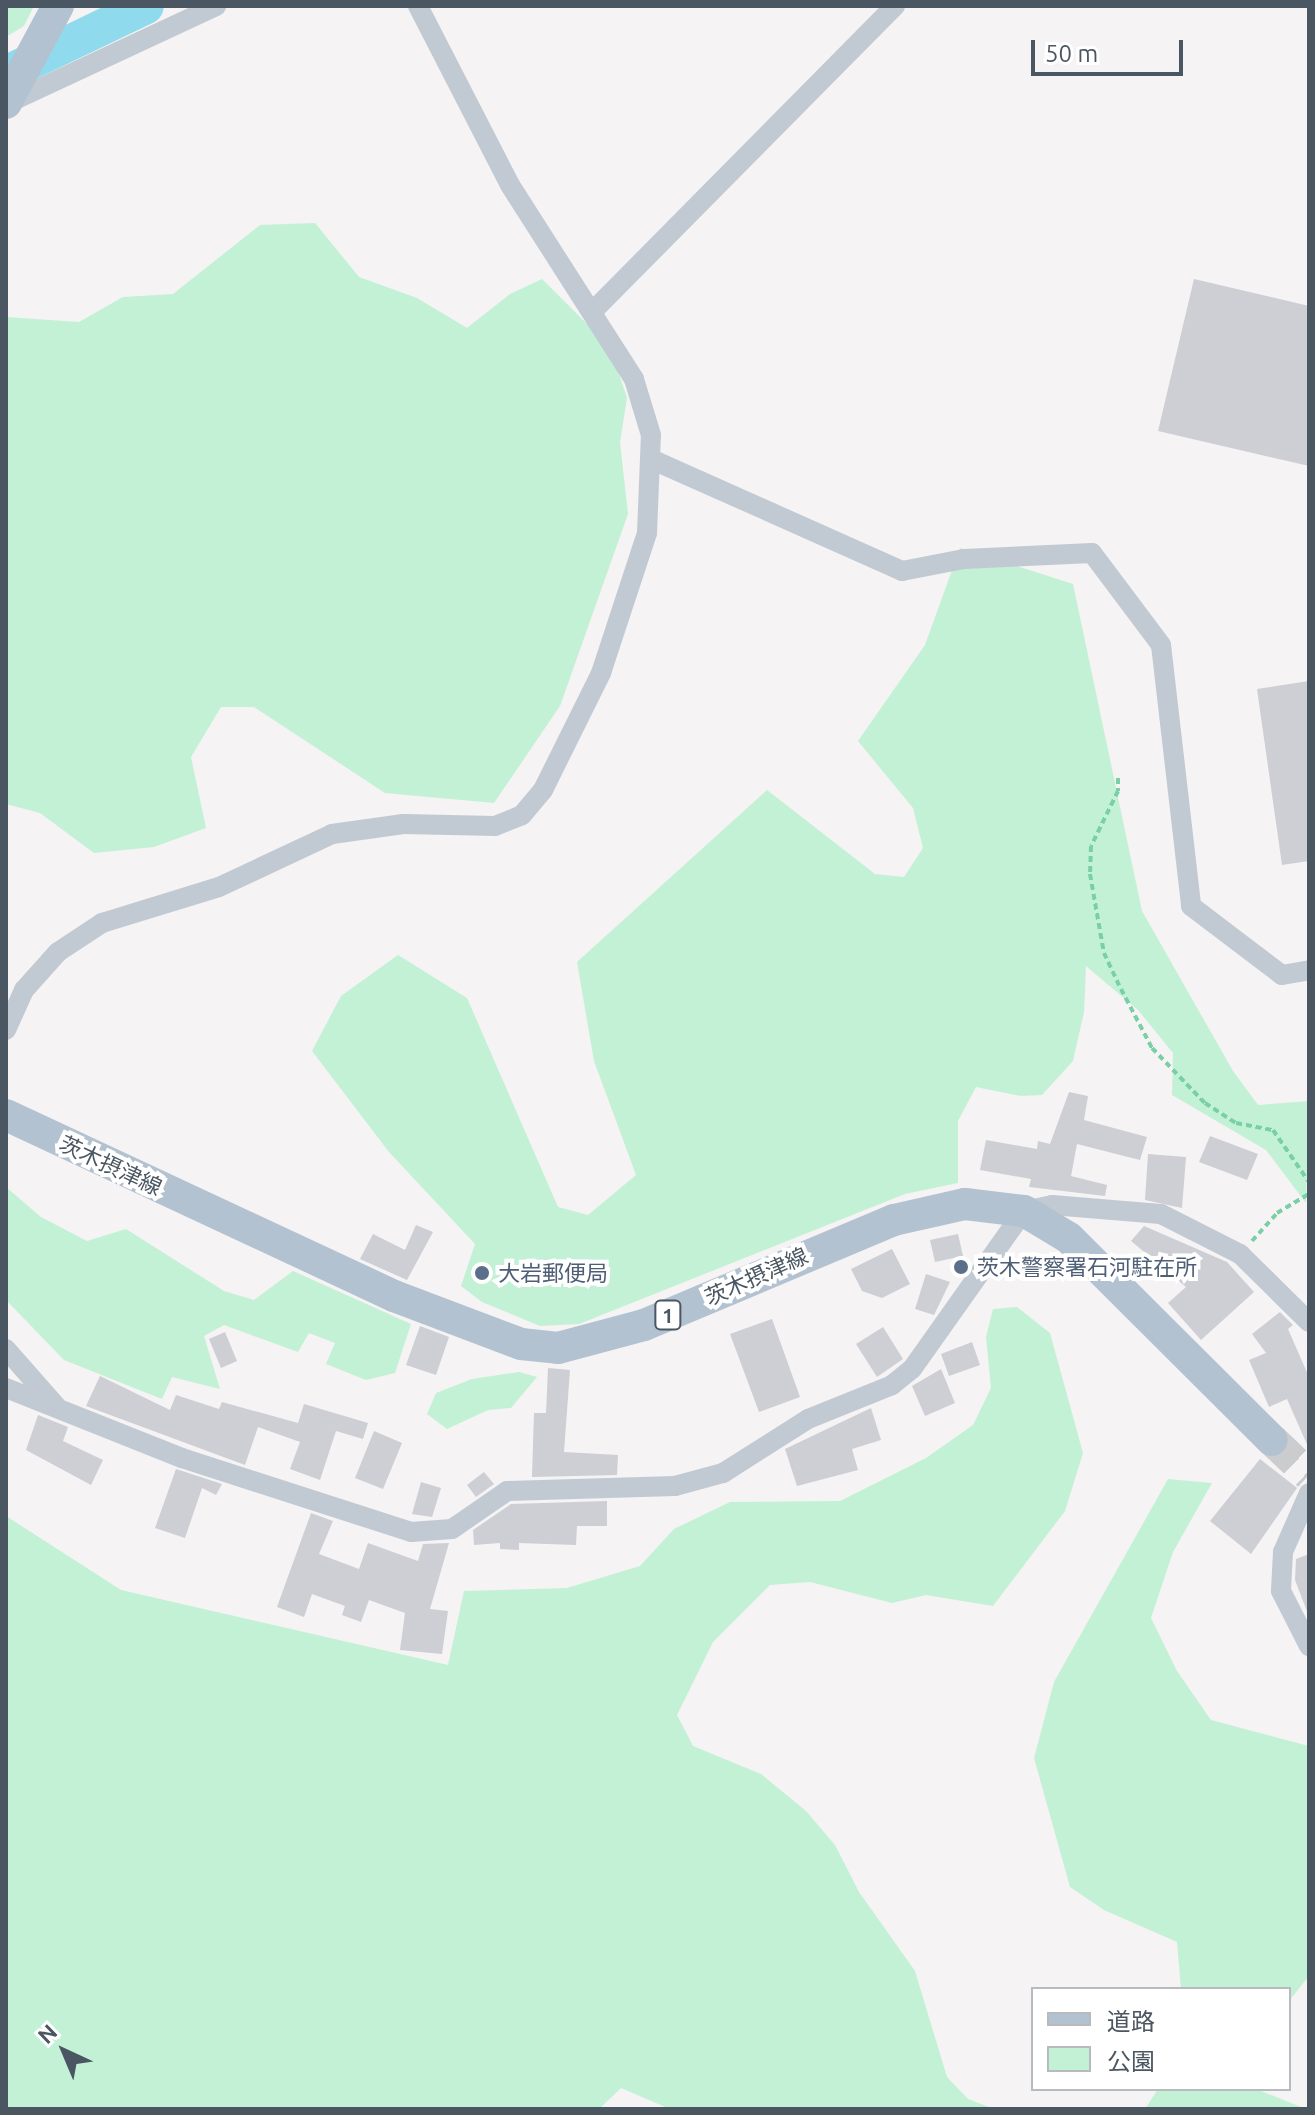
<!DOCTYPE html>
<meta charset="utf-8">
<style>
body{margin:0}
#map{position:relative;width:1315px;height:2115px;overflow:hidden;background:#f5f3f3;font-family:Ubuntu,"Noto Sans JP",sans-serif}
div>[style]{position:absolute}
.green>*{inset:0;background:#c3f1d5}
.river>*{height:36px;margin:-18px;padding:0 18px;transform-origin:18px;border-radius:18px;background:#90daee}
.building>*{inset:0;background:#cdcfd5}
.primary-tunnel>*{height:32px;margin-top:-16px;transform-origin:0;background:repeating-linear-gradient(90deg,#caccce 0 32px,transparent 0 48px)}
.path>*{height:4px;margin-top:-2px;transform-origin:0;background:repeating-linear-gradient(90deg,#7ad0a6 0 6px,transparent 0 10px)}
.minor>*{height:20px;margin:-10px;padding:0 10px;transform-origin:10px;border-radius:10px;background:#c1cad2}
.primary>*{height:32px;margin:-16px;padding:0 16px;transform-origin:16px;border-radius:16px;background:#b3c2d1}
.dots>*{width:22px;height:22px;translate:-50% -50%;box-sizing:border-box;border:4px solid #fff;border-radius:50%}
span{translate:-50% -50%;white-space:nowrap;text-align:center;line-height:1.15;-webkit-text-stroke:8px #fff;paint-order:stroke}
.shield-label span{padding:2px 6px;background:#fff;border:2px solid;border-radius:6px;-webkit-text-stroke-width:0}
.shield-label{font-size:20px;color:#4a5661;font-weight:700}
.street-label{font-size:22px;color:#4a5661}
.service-label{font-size:22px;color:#4e5e75}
.left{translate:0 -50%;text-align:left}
.frame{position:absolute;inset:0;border:8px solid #4a5661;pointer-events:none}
.legend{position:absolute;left:1031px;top:1987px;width:260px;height:104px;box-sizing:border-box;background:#fff;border:2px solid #b7bbc0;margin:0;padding:10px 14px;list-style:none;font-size:24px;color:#4a5661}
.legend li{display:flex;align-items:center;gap:16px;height:40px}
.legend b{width:40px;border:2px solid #b7bbc0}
.north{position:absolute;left:24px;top:2011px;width:80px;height:80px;-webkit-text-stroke:6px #fff;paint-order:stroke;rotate:316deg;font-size:22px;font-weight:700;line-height:32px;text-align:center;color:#4a5661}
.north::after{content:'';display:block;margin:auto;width:28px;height:36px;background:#4a5661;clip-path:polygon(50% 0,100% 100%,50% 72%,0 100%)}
.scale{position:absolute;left:1031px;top:40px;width:152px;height:36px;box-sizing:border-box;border:4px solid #4a5661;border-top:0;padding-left:10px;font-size:24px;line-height:28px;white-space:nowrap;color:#4a5661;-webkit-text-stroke:6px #fff;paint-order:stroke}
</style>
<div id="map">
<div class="green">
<div style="clip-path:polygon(6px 6px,34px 6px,24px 26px,6px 37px)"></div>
<div style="clip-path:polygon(315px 223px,359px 277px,417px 298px,467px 328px,510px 294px,542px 279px,610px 347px,627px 398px,620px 442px,628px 514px,560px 706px,494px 803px,385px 793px,254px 707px,221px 707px,191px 757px,206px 828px,154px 847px,94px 853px,40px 813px,6px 804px,6px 317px,79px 322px,123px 297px,173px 294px,260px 225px)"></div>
<div style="clip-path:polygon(960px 548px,1073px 584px,1142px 911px,1233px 1071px,1258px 1105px,1309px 1101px,1306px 1203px,1266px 1150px,1172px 1095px,1173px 1053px,1138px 1010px,1086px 966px,1084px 1012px,1073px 1061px,1042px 1095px,1021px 1096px,976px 1087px,958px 1121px,958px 1183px,905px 1194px,579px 1324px,540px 1326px,482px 1302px,461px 1286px,475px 1244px,389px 1152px,312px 1051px,341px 996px,398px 955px,467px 998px,558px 1207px,588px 1215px,636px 1175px,594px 1061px,577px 962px,767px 790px,875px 874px,904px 877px,923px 848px,913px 808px,858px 741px,925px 645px)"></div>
<div style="clip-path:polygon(6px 1187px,41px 1217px,87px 1241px,126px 1229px,224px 1291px,254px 1300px,293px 1271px,411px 1324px,395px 1373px,366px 1380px,326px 1364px,335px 1343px,309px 1333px,298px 1352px,224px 1325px,204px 1336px,220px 1389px,172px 1377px,162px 1399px,64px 1360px,6px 1300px)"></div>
<div style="clip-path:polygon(1017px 1307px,1050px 1333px,1083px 1453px,1065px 1511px,993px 1606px,926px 1595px,892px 1603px,810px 1582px,770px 1585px,713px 1642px,677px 1715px,693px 1746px,761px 1774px,806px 1811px,835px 1845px,859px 1892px,915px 1971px,947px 2077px,968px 2099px,994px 2109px,670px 2109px,621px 2088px,599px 2109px,6px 2109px,6px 1516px,121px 1590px,448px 1665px,464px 1591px,567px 1588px,640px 1566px,674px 1529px,730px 1502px,840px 1501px,926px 1458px,973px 1425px,991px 1388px,986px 1337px,993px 1309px)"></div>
<div style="clip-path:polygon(519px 1372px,537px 1377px,511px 1408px,488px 1410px,447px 1429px,427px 1414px,436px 1393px,472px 1379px)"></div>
<div style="clip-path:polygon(1168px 1479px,1212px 1483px,1173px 1552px,1151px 1618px,1177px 1671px,1211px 1720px,1309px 1746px,1309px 1976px,1289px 2001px,1289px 1989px,1181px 1989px,1177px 1942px,1104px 1910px,1070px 1887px,1034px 1758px,1054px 1682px)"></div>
<div style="clip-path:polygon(1158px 2089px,1256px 2089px,1306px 2109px,1145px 2109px)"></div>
</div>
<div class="river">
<div style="left:7px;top:73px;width:154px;rotate:-25.7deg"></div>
</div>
<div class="building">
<div style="clip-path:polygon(1194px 279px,1309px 306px,1309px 466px,1158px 431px)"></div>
<div style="clip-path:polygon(1309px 681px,1309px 861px,1282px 865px,1257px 689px)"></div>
<div style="clip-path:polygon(1069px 1092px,1088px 1096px,1084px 1120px,1147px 1137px,1140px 1160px,1077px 1144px,1071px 1176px,1107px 1185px,1105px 1196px,1029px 1187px,1031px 1179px,980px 1170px,986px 1140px,1037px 1149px,1038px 1141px,1050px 1144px)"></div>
<div style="clip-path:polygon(1210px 1136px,1258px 1154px,1247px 1180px,1199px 1162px)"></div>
<div style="clip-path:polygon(1148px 1154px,1186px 1157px,1182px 1208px,1145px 1200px)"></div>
<div style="clip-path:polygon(416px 1225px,433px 1232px,407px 1280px,360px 1259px,373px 1234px,405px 1250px)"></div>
<div style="clip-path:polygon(1144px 1226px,1227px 1262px,1254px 1292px,1201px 1340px,1168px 1303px,1186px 1287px,1131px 1241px)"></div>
<div style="clip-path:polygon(958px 1234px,963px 1256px,935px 1262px,930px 1240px)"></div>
<div style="clip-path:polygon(892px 1249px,910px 1284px,882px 1298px,862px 1291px,851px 1269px)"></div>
<div style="clip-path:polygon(926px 1274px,950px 1282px,934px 1315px,915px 1309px)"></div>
<div style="clip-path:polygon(1280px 1312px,1293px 1325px,1288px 1329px,1309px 1377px,1309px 1449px,1287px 1399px,1269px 1407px,1249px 1360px,1266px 1353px,1252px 1334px)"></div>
<div style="clip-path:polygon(772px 1319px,800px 1397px,759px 1412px,730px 1334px)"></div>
<div style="clip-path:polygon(420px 1326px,449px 1337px,436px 1375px,406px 1365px)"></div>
<div style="clip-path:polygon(883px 1327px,903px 1359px,877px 1377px,856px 1344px)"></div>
<div style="clip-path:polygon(225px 1332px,237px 1361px,221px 1368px,209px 1339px)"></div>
<div style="clip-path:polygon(972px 1342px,980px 1365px,949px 1376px,941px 1354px)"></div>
<div style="clip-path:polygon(548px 1368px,570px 1370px,564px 1452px,618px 1455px,617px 1475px,532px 1477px,534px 1413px,546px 1413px)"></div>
<div style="clip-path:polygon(941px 1369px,955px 1403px,925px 1416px,912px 1386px)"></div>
<div style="clip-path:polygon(100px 1376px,170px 1410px,176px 1395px,219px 1409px,222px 1402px,298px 1423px,304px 1404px,368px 1423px,363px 1439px,336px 1431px,320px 1480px,290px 1469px,300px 1442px,258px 1427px,245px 1465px,86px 1406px)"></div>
<div style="clip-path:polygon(871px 1408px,881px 1440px,852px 1449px,858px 1470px,797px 1486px,785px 1449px)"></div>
<div style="clip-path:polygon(38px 1415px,68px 1427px,63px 1441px,103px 1460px,91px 1485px,26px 1450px)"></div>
<div style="clip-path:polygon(374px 1431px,402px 1443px,383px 1489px,355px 1478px)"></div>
<div style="clip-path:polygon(1260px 1459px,1297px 1488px,1251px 1554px,1210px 1521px)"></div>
<div style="clip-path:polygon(176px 1469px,222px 1484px,216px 1495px,202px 1488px,185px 1538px,155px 1528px)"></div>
<div style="clip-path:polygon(484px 1472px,494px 1484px,476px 1497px,467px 1485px)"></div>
<div style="clip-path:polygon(421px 1482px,441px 1488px,432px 1517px,412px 1514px)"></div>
<div style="clip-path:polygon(607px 1501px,607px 1526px,577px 1526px,576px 1545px,519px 1543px,519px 1550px,500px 1549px,500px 1543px,474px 1545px,473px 1530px,511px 1504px)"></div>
<div style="clip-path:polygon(311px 1513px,333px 1521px,319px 1554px,359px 1569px,368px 1543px,418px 1561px,423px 1544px,449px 1543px,430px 1609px,448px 1611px,442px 1654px,400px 1650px,405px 1613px,369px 1600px,361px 1622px,342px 1615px,345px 1606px,312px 1594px,304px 1617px,277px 1607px)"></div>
<div style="clip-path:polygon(1309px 1554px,1309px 1614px,1308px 1614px,1295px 1580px,1296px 1559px)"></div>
</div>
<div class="primary-tunnel">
<div style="left:1272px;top:1440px;width:51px;rotate:43.4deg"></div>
</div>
<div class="path">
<div style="left:1118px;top:778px;width:13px;rotate:90deg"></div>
<div style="left:1118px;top:791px;width:61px;rotate:116.1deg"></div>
<div style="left:1091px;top:846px;width:28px;rotate:92deg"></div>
<div style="left:1090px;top:874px;width:80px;rotate:80deg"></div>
<div style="left:1104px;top:953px;width:40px;rotate:65deg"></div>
<div style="left:1121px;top:989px;width:67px;rotate:62.3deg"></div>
<div style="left:1152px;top:1048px;width:76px;rotate:46.1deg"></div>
<div style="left:1205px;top:1103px;width:37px;rotate:33deg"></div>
<div style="left:1236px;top:1123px;width:38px;rotate:11deg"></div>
<div style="left:1273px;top:1130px;width:63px;rotate:55.3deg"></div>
<div style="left:1252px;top:1241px;width:38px;rotate:-48deg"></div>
<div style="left:1277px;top:1213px;width:37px;rotate:-31deg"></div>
</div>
<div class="minor">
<div style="left:6px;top:104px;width:232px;rotate:-25deg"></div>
<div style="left:592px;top:312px;width:431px;rotate:-45.3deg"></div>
<div style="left:653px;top:460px;width:273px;rotate:24deg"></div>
<div style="left:902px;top:571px;width:63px;rotate:-11deg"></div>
<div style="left:964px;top:559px;width:128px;rotate:-2.7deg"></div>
<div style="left:1092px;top:553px;width:115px;rotate:53.1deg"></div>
<div style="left:1161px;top:645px;width:263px;rotate:83.4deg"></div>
<div style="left:1191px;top:906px;width:114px;rotate:37.2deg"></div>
<div style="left:1282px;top:975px;width:27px;rotate:-10deg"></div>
<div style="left:6px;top:1030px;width:44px;rotate:-65.8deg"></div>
<div style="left:24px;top:990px;width:51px;rotate:-48.2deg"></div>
<div style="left:58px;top:952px;width:53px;rotate:-33.4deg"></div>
<div style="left:102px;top:923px;width:122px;rotate:-17.1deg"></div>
<div style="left:219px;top:887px;width:125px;rotate:-25.1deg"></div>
<div style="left:332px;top:834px;width:72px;rotate:-8deg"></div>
<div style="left:403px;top:824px;width:92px;rotate:1.2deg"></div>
<div style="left:495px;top:826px;width:29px;rotate:-22deg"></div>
<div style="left:522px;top:815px;width:33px;rotate:-50deg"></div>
<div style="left:543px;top:790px;width:131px;rotate:-63.6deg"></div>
<div style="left:601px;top:673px;width:147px;rotate:-71.8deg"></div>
<div style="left:647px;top:533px;width:98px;rotate:-87.7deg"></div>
<div style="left:651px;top:435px;width:59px;rotate:-106.9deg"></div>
<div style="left:634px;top:379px;width:230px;rotate:-122.6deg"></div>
<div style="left:510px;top:185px;width:201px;rotate:-117.2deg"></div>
<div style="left:6px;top:1349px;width:76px;rotate:48.7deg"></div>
<div style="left:6px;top:1388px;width:189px;rotate:21.7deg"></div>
<div style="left:182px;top:1458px;width:241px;rotate:17.9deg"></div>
<div style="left:411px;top:1532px;width:41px;rotate:-4.2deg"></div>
<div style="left:452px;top:1529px;width:67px;rotate:-34.6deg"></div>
<div style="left:507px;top:1491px;width:168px;rotate:-1.7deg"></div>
<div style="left:675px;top:1486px;width:50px;rotate:-15.2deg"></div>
<div style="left:723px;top:1473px;width:101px;rotate:-32.4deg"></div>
<div style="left:808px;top:1419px;width:91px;rotate:-22deg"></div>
<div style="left:892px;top:1385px;width:26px;rotate:-39deg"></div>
<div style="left:912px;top:1369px;width:194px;rotate:-54.7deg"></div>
<div style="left:1024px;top:1211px;width:29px;rotate:-12deg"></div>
<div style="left:1052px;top:1205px;width:109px;rotate:4.7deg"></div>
<div style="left:1161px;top:1214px;width:89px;rotate:26.9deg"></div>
<div style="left:1240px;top:1254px;width:97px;rotate:44.6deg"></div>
<div style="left:1309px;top:1493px;width:64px;rotate:113.8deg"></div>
<div style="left:1283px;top:1552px;width:39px;rotate:93deg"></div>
<div style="left:1281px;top:1591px;width:62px;rotate:63deg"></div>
</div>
<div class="primary">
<div style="left:6px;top:103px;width:110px;rotate:-61.8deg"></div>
<div style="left:6px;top:1115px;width:428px;rotate:25deg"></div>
<div style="left:394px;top:1296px;width:136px;rotate:20.7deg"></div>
<div style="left:521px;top:1344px;width:37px;rotate:6deg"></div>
<div style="left:558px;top:1348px;width:89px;rotate:-15deg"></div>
<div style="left:644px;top:1325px;width:271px;rotate:-22.8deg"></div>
<div style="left:894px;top:1220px;width:73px;rotate:-12.7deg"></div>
<div style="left:965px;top:1204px;width:59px;rotate:6.8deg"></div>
<div style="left:1024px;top:1211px;width:52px;rotate:31deg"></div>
<div style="left:1069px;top:1238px;width:286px;rotate:44.9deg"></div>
</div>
<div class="dots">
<div style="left:961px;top:1267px;background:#5c6f8a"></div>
<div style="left:482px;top:1273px;background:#5c6f8a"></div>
</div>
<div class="shield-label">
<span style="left:668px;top:1315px">1</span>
</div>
<div class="street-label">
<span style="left:111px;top:1165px;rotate:25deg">茨木摂津線</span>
<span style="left:756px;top:1276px;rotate:-24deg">茨木摂津線</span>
</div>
<div class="service-label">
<span class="left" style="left:977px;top:1267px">茨木警察署石河駐在所</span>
<span class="left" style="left:498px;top:1273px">大岩郵便局</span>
</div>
<div class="frame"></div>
<ul class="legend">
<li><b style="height:10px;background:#b3c2d1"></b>道路</li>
<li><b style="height:22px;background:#c3f1d5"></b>公園</li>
</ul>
<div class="north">N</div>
<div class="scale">50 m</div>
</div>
